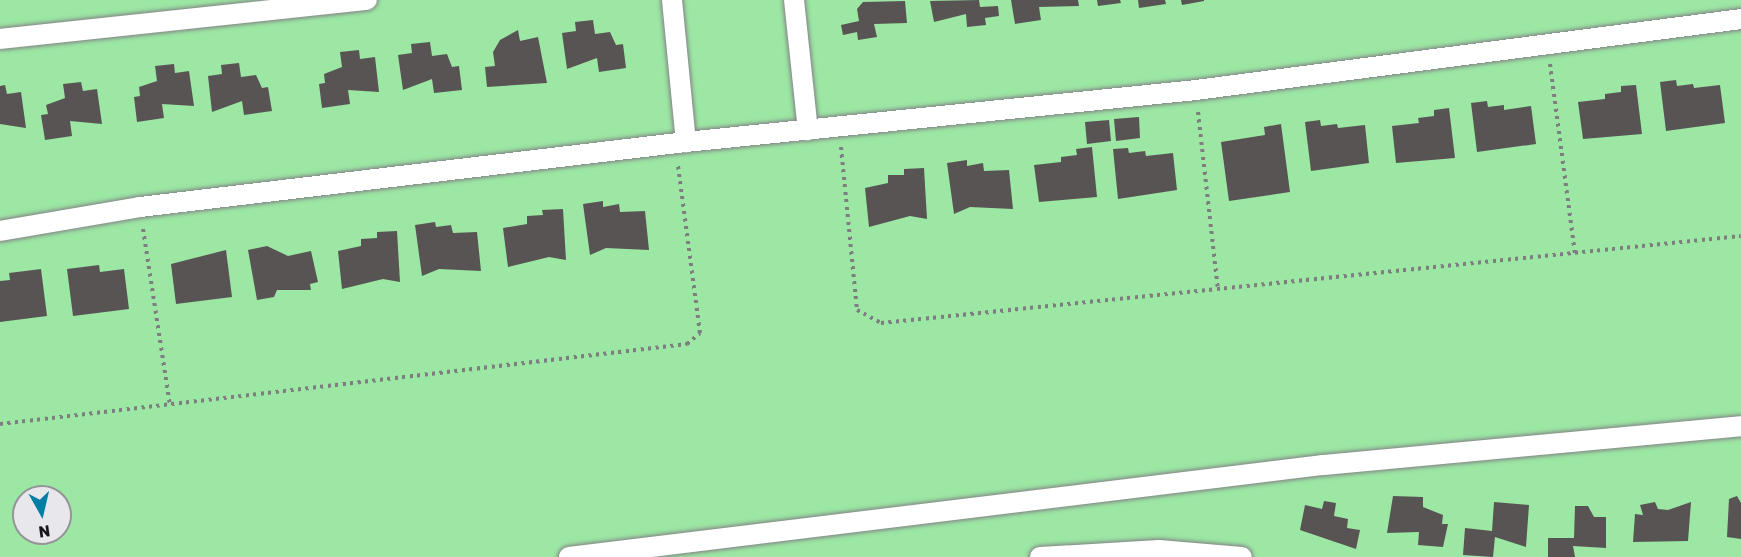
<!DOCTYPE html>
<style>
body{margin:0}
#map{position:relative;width:1741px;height:557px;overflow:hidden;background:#e8e8ec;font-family:Rubik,sans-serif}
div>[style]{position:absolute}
.green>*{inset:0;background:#9ce7a4}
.building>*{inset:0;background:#585454}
.path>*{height:4px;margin-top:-2px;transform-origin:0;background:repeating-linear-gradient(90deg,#7e7e81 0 3px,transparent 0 7.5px)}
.roads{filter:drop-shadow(0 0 2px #828285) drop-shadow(0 0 2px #828285)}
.minor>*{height:20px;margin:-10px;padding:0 10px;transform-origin:10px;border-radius:10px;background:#fff}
span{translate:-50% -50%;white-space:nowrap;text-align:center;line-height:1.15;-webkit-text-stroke:6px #e8e8ec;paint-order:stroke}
.north{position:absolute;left:12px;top:485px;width:60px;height:60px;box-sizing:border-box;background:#e8e8ec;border:2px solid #959598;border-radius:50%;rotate:172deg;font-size:16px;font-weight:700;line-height:24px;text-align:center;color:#18181a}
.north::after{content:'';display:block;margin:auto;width:21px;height:27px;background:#017ea4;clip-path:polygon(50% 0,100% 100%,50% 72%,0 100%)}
</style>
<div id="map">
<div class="green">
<div style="clip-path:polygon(evenodd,0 0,1741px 0,1741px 557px,0 557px,0 0,24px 497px,60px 497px,60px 533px,24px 533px,24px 497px)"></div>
</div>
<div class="building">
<div style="clip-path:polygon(979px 0,980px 7px,998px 6px,999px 16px,985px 18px,986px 25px,967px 27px,966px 14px,934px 22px,930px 1px)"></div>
<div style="clip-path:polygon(1011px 0,1078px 0,1079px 6px,1039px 7px,1041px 20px,1015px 24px)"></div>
<div style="clip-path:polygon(1097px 0,1120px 0,1121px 3px,1098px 6px)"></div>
<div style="clip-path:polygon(1138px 0,1165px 0,1166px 4px,1139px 8px)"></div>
<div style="clip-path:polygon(1181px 0,1204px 0,1204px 1px,1182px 5px)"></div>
<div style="clip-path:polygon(905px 1px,907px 23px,874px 24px,877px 37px,858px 40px,857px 32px,843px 35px,841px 25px,859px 21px,857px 9px,863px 2px)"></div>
<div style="clip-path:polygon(593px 20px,595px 34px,610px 32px,616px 45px,623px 44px,626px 68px,599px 72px,597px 58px,567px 69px,562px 33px,576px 31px,575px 22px)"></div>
<div style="clip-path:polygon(518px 30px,520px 41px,538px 37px,547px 83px,487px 87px,485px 67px,495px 66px,493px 52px,500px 40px)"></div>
<div style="clip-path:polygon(430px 42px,432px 56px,447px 54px,452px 67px,459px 66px,462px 90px,434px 93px,432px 79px,403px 90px,398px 55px,412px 53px,411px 44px)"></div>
<div style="clip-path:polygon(359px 50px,360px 59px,375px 57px,379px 92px,348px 90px,350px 104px,322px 108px,319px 84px,325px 83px,324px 74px,342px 67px,340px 52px)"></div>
<div style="clip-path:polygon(239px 63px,241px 77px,256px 75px,262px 88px,268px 87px,272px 111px,244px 115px,242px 101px,212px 112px,208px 76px,222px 74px,221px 65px)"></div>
<div style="clip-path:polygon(174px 64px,175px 73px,189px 71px,194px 106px,162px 104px,164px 118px,137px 122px,134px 97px,140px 96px,139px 87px,157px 81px,155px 66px)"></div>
<div style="clip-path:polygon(1676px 80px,1677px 86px,1693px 84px,1694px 88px,1720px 85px,1725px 123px,1666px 131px,1660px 82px)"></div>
<div style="clip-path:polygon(81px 82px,83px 91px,97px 89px,102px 124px,70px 121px,72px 136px,45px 140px,41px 115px,48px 114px,46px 105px,65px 98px,63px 84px)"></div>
<div style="clip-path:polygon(5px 85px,7px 94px,21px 92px,26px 128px,0 124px,0 86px)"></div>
<div style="clip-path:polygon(1636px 85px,1642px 134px,1583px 139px,1578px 102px,1605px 99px,1605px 94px,1621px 92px,1621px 86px)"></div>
<div style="clip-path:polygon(1487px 101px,1488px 107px,1504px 105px,1504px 110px,1531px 106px,1536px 144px,1477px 152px,1471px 103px)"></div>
<div style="clip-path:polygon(1449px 108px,1455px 158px,1396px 163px,1392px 126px,1419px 123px,1418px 118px,1434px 116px,1434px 110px)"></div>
<div style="clip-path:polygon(1139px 117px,1140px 138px,1116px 141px,1114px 119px)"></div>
<div style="clip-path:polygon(1109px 120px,1111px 141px,1087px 144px,1085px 122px)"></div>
<div style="clip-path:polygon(1320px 120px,1321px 126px,1337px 124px,1338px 128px,1365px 125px,1369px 163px,1311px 171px,1305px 122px)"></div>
<div style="clip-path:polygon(1281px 124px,1290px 192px,1229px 201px,1221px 142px,1265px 135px,1264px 127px)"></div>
<div style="clip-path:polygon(1092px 147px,1097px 197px,1039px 202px,1034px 165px,1061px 162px,1061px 157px,1077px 155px,1076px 149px)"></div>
<div style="clip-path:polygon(1128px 148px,1129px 153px,1145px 151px,1146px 156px,1173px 153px,1177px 190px,1118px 199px,1113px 149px)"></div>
<div style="clip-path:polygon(967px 160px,967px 166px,983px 163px,984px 171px,1009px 170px,1013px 209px,970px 207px,954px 214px,947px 163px)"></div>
<div style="clip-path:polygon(924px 168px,927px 219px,910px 216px,869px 227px,865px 188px,888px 183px,888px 175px,904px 175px,904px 169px)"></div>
<div style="clip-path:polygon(603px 201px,603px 207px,619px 204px,620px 212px,645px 211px,649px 250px,606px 248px,590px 255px,583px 204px)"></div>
<div style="clip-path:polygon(563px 209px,566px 260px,549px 257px,508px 267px,503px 228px,527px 224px,527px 216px,543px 215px,542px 210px)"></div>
<div style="clip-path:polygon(435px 222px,436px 227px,451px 225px,453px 233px,477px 232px,481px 271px,439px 269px,422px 276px,415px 225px)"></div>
<div style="clip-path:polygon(397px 231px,400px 282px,383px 279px,342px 289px,338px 251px,361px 246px,361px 239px,377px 238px,377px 232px)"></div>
<div style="clip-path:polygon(267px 246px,288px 256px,311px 251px,318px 282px,310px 284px,311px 290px,277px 290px,274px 297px,257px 300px,248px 250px)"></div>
<div style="clip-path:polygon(226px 250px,232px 297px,176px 304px,171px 264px)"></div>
<div style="clip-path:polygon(99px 265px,100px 272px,124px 269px,129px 309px,73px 316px,67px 269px)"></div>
<div style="clip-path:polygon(41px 269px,47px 316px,0 322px,0 281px,10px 280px,9px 273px)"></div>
<div style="clip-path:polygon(1393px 496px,1423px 497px,1423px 507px,1443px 515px,1442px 524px,1448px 524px,1443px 547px,1418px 545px,1419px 532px,1387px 533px)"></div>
<div style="clip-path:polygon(1737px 496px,1741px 503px,1741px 539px,1727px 537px,1729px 499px)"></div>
<div style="clip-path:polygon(1324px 501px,1336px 503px,1334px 516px,1348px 519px,1347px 528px,1360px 530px,1356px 549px,1300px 530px,1305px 505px,1322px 509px)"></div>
<div style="clip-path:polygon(1494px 502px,1529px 505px,1526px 547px,1495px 537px,1493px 557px,1463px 555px,1465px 528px,1492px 531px)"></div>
<div style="clip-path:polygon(1655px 502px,1658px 509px,1668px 510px,1691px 502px,1688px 541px,1633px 542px,1635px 514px,1643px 515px,1640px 505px)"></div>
<div style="clip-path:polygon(1575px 506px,1588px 506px,1594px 517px,1606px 517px,1606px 548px,1573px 546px,1575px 557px,1548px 557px,1548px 538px,1574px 538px)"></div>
</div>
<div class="path">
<div style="left:1550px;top:64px;width:191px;rotate:82.5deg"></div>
<div style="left:1198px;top:112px;width:178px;rotate:83.6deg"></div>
<div style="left:841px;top:147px;width:164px;rotate:84.4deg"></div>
<div style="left:857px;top:310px;width:27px;rotate:28deg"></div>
<div style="left:881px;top:323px;width:864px;rotate:-5.78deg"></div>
<div style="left:143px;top:229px;width:178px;rotate:81.3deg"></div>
<div style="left:0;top:424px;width:692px;rotate:-6.64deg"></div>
<div style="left:687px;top:344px;width:17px;rotate:-40deg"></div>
<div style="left:700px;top:333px;width:169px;rotate:-97.5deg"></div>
</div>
<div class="roads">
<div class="minor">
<div style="left:672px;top:0;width:143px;rotate:84.4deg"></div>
<div style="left:794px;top:0;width:131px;rotate:83.9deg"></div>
<div style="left:0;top:39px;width:369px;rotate:-6.1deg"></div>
<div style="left:0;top:231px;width:142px;rotate:-9.7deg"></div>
<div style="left:140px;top:207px;width:550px;rotate:-6.79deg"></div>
<div style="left:686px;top:142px;width:513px;rotate:-5.82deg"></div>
<div style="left:1196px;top:90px;width:550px;rotate:-7.42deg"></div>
<div style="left:569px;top:557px;width:760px;rotate:-6.96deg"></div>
<div style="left:1323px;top:465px;width:420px;rotate:-5.3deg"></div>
<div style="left:1040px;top:557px;width:119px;rotate:-3.4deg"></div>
<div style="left:1159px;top:550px;width:83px;rotate:4.8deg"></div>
</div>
</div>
<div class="north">N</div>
</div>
